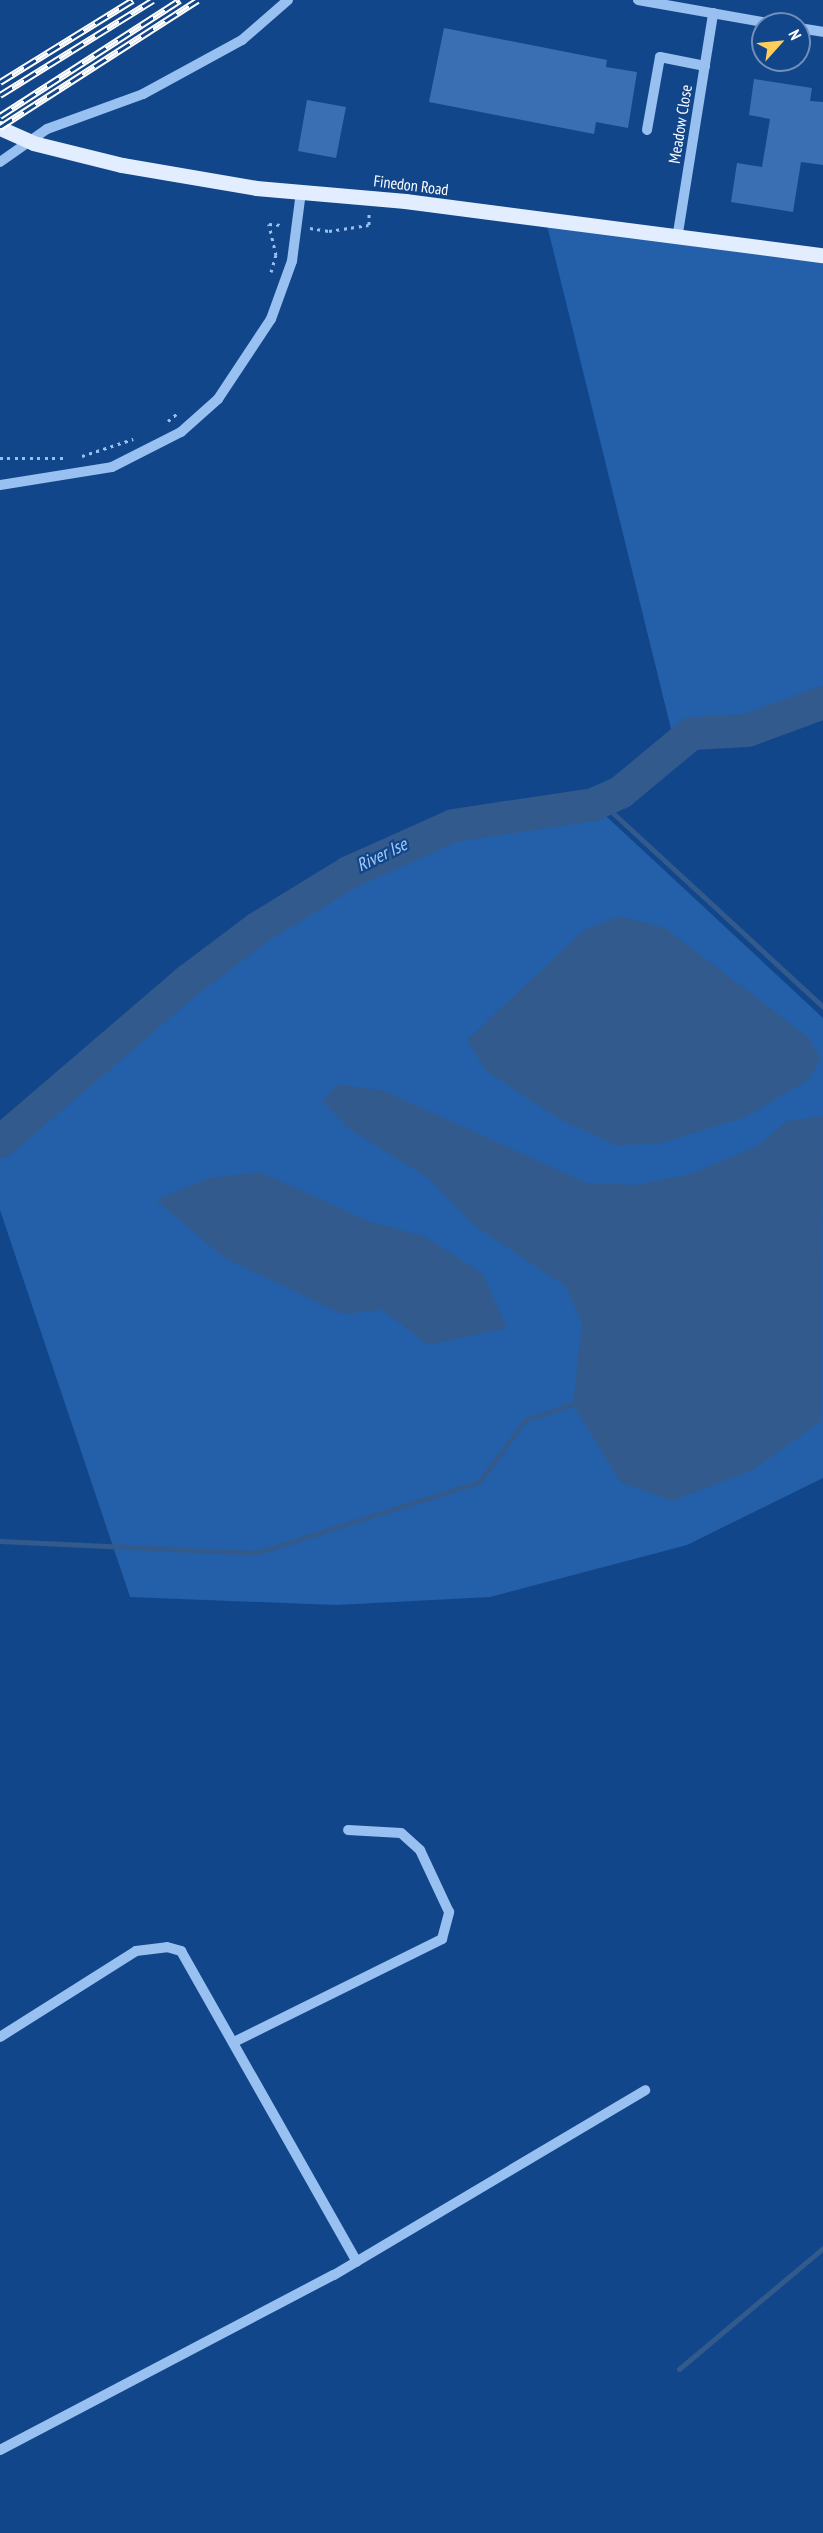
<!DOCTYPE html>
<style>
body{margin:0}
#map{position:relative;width:823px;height:2533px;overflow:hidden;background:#12468a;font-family:"PT Sans Narrow",sans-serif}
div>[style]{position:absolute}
.green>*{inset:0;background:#2360a9}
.water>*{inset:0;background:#335a8c}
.stream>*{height:5px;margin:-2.5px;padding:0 2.5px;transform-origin:2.5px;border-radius:2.5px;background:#335a8c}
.river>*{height:33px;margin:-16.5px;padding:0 16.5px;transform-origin:16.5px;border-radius:16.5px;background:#335a8c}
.building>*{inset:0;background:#3a70b3}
.path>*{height:3px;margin-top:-1.5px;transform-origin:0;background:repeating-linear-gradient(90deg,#98c0f1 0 3px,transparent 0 7.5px)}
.minor>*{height:10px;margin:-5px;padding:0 5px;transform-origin:5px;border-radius:5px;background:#98c0f1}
.major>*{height:15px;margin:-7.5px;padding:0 7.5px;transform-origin:7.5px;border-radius:7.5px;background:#e2edff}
.rail>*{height:7px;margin-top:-3.5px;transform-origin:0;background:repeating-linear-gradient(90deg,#12468a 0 14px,#fff 0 28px);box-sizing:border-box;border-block:2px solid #fff}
span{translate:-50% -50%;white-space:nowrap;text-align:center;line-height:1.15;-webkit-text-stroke:4.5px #12468a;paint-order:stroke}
.street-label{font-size:16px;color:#fff}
.water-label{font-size:18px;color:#a4caf8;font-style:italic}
.north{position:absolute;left:751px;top:12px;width:60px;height:60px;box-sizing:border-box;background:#12468a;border:2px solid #7190b9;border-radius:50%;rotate:63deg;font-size:16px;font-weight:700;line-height:24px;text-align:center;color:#fff}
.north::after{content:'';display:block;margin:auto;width:21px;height:27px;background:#ffce58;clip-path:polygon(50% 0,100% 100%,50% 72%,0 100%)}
</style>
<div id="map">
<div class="green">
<div style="clip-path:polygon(546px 221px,823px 255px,823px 702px,747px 730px,691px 733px,675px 745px)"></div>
<div style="clip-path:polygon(593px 804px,823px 1018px,823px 1478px,687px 1545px,490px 1597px,336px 1605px,130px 1597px,0 1210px,0 1141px,188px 980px,315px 890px,404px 843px,453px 825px)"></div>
</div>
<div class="water">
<div style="clip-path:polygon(620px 916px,665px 928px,808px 1037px,821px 1059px,808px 1080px,745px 1117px,659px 1144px,615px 1145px,559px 1119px,486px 1071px,467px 1040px,584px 930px)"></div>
<div style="clip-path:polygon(337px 1084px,384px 1091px,587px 1183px,636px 1185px,690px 1174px,758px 1146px,787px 1121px,823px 1116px,821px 1421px,753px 1470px,672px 1501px,620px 1482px,573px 1404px,582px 1322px,565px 1286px,472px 1224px,428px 1178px,348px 1128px,323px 1102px)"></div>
<div style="clip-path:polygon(260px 1172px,371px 1222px,424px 1236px,483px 1274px,507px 1328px,428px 1345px,382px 1310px,342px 1314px,223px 1257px,156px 1200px,209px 1178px)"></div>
</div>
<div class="stream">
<div style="left:600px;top:801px;width:304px;rotate:42.7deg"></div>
<div style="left:0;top:1541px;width:256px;rotate:2.7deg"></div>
<div style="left:256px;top:1553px;width:234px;rotate:-17.7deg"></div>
<div style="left:479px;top:1482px;width:77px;rotate:-53.4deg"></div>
<div style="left:525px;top:1420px;width:51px;rotate:-18.4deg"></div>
<div style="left:679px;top:2369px;width:188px;rotate:-40deg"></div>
</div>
<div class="river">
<div style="left:0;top:1141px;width:248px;rotate:-40.6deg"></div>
<div style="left:188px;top:980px;width:86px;rotate:-37deg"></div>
<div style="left:257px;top:928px;width:107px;rotate:-31.6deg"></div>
<div style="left:348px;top:872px;width:115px;rotate:-24.1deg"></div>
<div style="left:453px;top:825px;width:142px;rotate:-8.5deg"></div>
<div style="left:593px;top:804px;width:30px;rotate:-24deg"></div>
<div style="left:620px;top:792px;width:92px;rotate:-39.7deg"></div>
<div style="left:691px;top:733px;width:56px;rotate:-3.1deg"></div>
<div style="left:747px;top:730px;width:81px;rotate:-20.2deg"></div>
</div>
<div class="building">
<div style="clip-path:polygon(444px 28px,607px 60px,606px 67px,637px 72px,628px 128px,596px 122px,594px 134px,429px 102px)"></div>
<div style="clip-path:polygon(754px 79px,812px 88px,810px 101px,823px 102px,823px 165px,801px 162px,793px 212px,731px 202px,737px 163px,762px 167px,770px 119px,749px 115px)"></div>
<div style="clip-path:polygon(307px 100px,346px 107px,336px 158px,298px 151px)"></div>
</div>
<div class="path">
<div style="left:310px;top:228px;width:19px;rotate:9deg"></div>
<div style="left:329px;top:231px;width:40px;rotate:-8.5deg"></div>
<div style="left:369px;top:225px;width:11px;rotate:-90deg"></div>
<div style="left:271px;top:272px;width:18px;rotate:-74deg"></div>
<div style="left:276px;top:255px;width:32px;rotate:-103deg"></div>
<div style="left:269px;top:224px;width:13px;rotate:4deg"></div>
<div style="left:168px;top:421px;width:14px;rotate:-39deg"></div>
<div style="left:82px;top:456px;width:54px;rotate:-18.4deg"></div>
<div style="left:0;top:458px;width:67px"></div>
</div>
<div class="minor">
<div style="left:638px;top:0;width:138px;rotate:10deg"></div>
<div style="left:799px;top:28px;width:24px;rotate:9deg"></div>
<div style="left:647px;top:130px;width:74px;rotate:-79.9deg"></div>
<div style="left:660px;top:57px;width:46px;rotate:11.3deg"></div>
<div style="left:0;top:162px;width:57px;rotate:-35.1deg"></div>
<div style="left:47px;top:129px;width:102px;rotate:-20deg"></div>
<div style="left:143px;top:94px;width:113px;rotate:-28.6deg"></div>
<div style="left:242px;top:40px;width:61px;rotate:-41deg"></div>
<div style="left:677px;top:239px;width:229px;rotate:-80.9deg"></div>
<div style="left:0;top:485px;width:113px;rotate:-9.1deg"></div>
<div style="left:112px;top:467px;width:77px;rotate:-26.9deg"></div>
<div style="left:181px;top:432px;width:50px;rotate:-41.7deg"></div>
<div style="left:218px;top:399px;width:96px;rotate:-56.5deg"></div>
<div style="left:271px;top:319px;width:62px;rotate:-70.1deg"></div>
<div style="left:292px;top:261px;width:70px;rotate:-82.6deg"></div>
<div style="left:0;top:2037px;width:161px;rotate:-32.3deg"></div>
<div style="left:136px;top:1951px;width:31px;rotate:-7deg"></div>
<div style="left:167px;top:1947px;width:15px;rotate:16deg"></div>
<div style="left:181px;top:1951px;width:357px;rotate:60.5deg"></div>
<div style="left:236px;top:2041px;width:230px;rotate:-26.3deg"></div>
<div style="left:442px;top:1939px;width:28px;rotate:-75deg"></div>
<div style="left:449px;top:1912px;width:68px;rotate:-115.1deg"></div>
<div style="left:420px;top:1850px;width:25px;rotate:-138deg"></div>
<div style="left:401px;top:1833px;width:53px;rotate:-176.8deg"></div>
<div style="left:0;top:2450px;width:377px;rotate:-27.7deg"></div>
<div style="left:334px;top:2275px;width:362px;rotate:-30.7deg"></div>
</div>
<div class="major">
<div style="left:0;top:128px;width:36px;rotate:24deg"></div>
<div style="left:33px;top:143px;width:92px;rotate:13.9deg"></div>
<div style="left:122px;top:165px;width:136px;rotate:9.7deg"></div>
<div style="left:256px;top:188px;width:150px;rotate:5deg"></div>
<div style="left:405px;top:201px;width:421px;rotate:7.4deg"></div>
</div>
<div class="rail">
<div style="left:0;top:82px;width:156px;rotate:-31.7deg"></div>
<div style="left:0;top:95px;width:180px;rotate:-31.8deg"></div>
<div style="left:0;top:116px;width:214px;rotate:-32.8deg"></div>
<div style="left:0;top:127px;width:235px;rotate:-32.7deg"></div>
</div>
<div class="street-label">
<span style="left:680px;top:124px;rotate:-81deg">Meadow Close</span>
<span style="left:411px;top:185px;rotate:7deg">Finedon Road</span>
</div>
<div class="water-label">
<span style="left:382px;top:855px;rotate:-26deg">River Ise</span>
</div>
<div class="north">N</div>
</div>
